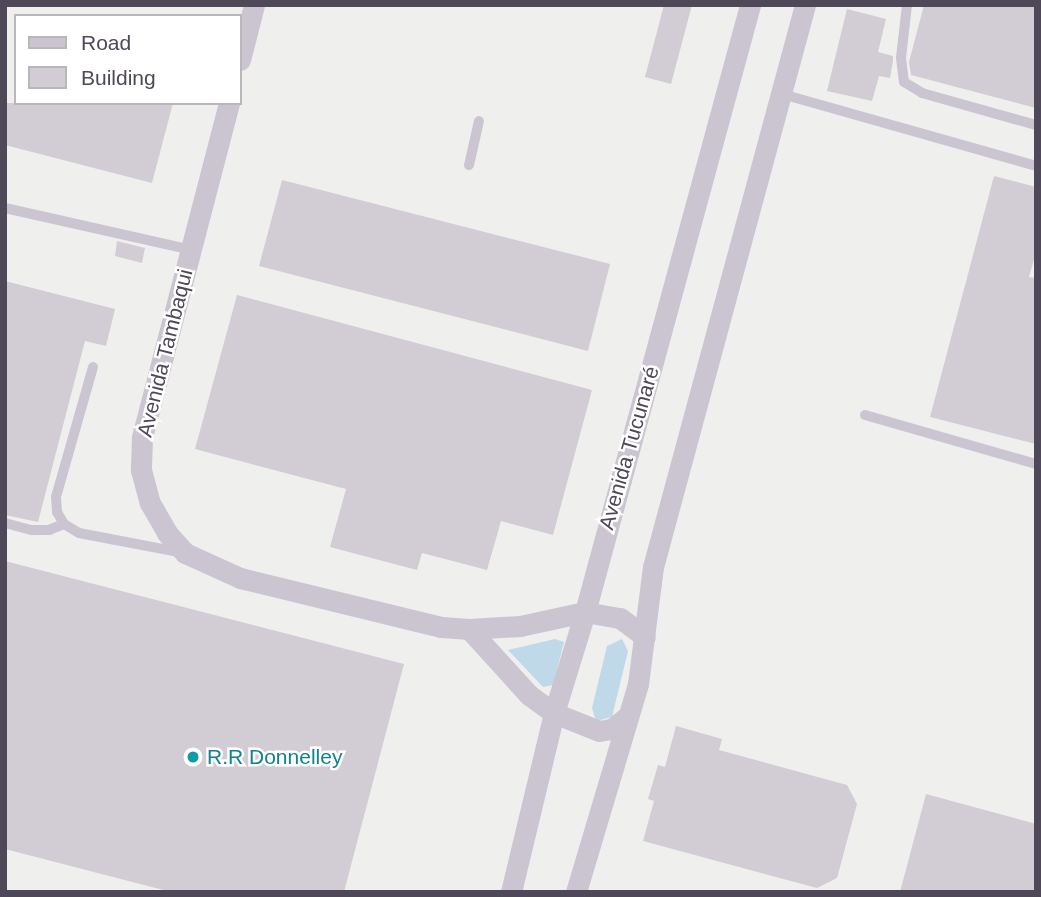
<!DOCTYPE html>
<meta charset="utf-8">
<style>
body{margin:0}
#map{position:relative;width:1041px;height:897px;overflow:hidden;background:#efefed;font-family:Helvetica,sans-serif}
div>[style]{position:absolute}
.green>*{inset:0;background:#c0d9e8}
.building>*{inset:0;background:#d2cdd4}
.service>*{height:10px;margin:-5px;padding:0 5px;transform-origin:5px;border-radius:5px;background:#cbc5d2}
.minor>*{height:21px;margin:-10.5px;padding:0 10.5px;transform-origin:10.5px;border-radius:10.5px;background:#cbc5d2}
.dots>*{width:19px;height:19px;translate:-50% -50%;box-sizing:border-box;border:4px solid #fff;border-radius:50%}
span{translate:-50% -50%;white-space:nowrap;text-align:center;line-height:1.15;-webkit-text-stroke:5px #fff;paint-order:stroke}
.street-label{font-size:21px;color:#4f4858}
.culture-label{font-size:21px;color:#0d838f}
.left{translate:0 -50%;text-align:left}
.frame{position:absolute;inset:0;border:7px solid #4f4858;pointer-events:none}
.legend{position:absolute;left:14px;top:14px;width:228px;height:91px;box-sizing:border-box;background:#fff;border:2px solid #b9b6bc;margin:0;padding:9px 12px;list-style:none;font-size:21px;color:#4f4858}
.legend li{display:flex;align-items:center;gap:14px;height:35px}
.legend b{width:35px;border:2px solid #b9b6bc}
</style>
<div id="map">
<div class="green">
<div style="clip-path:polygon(555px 639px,564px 642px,553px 685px,543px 687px,508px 650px)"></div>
<div style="clip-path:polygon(622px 639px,628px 651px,612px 717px,596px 721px,592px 708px,607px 646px)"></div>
</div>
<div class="building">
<div style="clip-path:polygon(664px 5px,692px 5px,671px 84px,645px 77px)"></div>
<div style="clip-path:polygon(924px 5px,1036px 5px,1036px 108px,911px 75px,909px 62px)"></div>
<div style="clip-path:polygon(847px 9px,886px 19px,878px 52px,893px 56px,893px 61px,890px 78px,879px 76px,872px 101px,827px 91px)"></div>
<div style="clip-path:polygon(5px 103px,173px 103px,152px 183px,5px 145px)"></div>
<div style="clip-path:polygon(994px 176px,1036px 187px,1036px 252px,1029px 277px,1036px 278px,1036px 444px,930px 417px)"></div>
<div style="clip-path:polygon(282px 180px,610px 264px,588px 351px,259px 266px)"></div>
<div style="clip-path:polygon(117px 241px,145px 248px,142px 263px,115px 256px)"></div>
<div style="clip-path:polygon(5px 281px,115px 309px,106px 346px,85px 341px,38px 522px,5px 515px)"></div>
<div style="clip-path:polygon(237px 295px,592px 390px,553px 535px,501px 521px,487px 570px,422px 553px,417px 570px,330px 547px,346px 489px,195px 449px)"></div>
<div style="clip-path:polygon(5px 561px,404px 664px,344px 892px,171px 892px,5px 849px)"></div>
<div style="clip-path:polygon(676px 726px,722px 739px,719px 750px,847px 785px,857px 804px,837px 878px,817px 888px,643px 841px,654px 801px,648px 799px,658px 765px,665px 767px)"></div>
<div style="clip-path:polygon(926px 794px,1036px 824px,1036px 892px,900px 892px)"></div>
</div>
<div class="service">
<div style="left:907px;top:5px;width:53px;rotate:96.5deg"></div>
<div style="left:901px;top:58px;width:24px;rotate:83deg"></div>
<div style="left:904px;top:82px;width:21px;rotate:31deg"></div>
<div style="left:922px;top:93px;width:118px;rotate:15.7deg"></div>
<div style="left:782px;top:94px;width:264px;rotate:15.8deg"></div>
<div style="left:469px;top:165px;width:45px;rotate:-77.2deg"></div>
<div style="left:5px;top:208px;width:191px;rotate:12.7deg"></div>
<div style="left:93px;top:367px;width:135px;rotate:105.9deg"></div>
<div style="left:56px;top:497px;width:15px;rotate:86deg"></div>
<div style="left:57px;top:512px;width:14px;rotate:60deg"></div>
<div style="left:64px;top:524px;width:17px;rotate:31deg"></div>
<div style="left:79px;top:533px;width:102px;rotate:10.8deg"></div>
<div style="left:865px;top:415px;width:178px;rotate:16deg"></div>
<div style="left:5px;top:523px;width:28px;rotate:15deg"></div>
<div style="left:32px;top:530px;width:17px"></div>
<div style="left:49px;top:530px;width:16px;rotate:-22deg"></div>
</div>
<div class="minor">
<div style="left:240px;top:60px;width:57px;rotate:-75.7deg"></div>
<div style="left:229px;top:103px;width:346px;rotate:104.6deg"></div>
<div style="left:142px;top:438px;width:32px;rotate:92deg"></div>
<div style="left:141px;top:470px;width:34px;rotate:75deg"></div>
<div style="left:150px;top:503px;width:34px;rotate:60deg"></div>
<div style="left:167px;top:533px;width:27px;rotate:48deg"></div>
<div style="left:185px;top:553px;width:60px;rotate:24.4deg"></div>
<div style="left:240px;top:578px;width:207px;rotate:13.7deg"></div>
<div style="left:441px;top:627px;width:28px;rotate:4deg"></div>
<div style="left:469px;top:629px;width:51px;rotate:-3.4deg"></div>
<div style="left:520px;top:626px;width:66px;rotate:-12.2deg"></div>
<div style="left:585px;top:612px;width:36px;rotate:10deg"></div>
<div style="left:620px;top:618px;width:31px;rotate:37deg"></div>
<div style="left:469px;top:629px;width:89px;rotate:47.7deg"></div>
<div style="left:529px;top:695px;width:31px;rotate:36deg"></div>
<div style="left:554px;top:713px;width:48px;rotate:21.8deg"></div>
<div style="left:599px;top:731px;width:13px;rotate:-9deg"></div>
<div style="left:612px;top:729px;width:21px;rotate:-39deg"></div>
<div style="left:511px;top:892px;width:184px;rotate:-76.5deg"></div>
<div style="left:554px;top:713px;width:106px;rotate:-72.9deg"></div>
<div style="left:585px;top:612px;width:629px;rotate:-74.79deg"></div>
<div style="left:576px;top:892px;width:217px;rotate:-73.4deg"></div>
<div style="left:638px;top:684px;width:118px;rotate:-82.7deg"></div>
<div style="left:653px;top:567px;width:582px;rotate:-74.87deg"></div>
</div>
<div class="dots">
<div style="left:193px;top:757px;background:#0f9aa8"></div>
</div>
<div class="street-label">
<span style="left:165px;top:353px;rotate:-76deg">Avenida Tambaqui</span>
<span style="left:629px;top:448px;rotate:-74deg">Avenida Tucunaré</span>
</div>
<div class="culture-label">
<span class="left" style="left:207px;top:757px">R.R Donnelley</span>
</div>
<div class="frame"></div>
<ul class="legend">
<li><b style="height:9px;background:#cbc5d2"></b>Road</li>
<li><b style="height:19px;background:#d2cdd4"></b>Building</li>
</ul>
</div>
